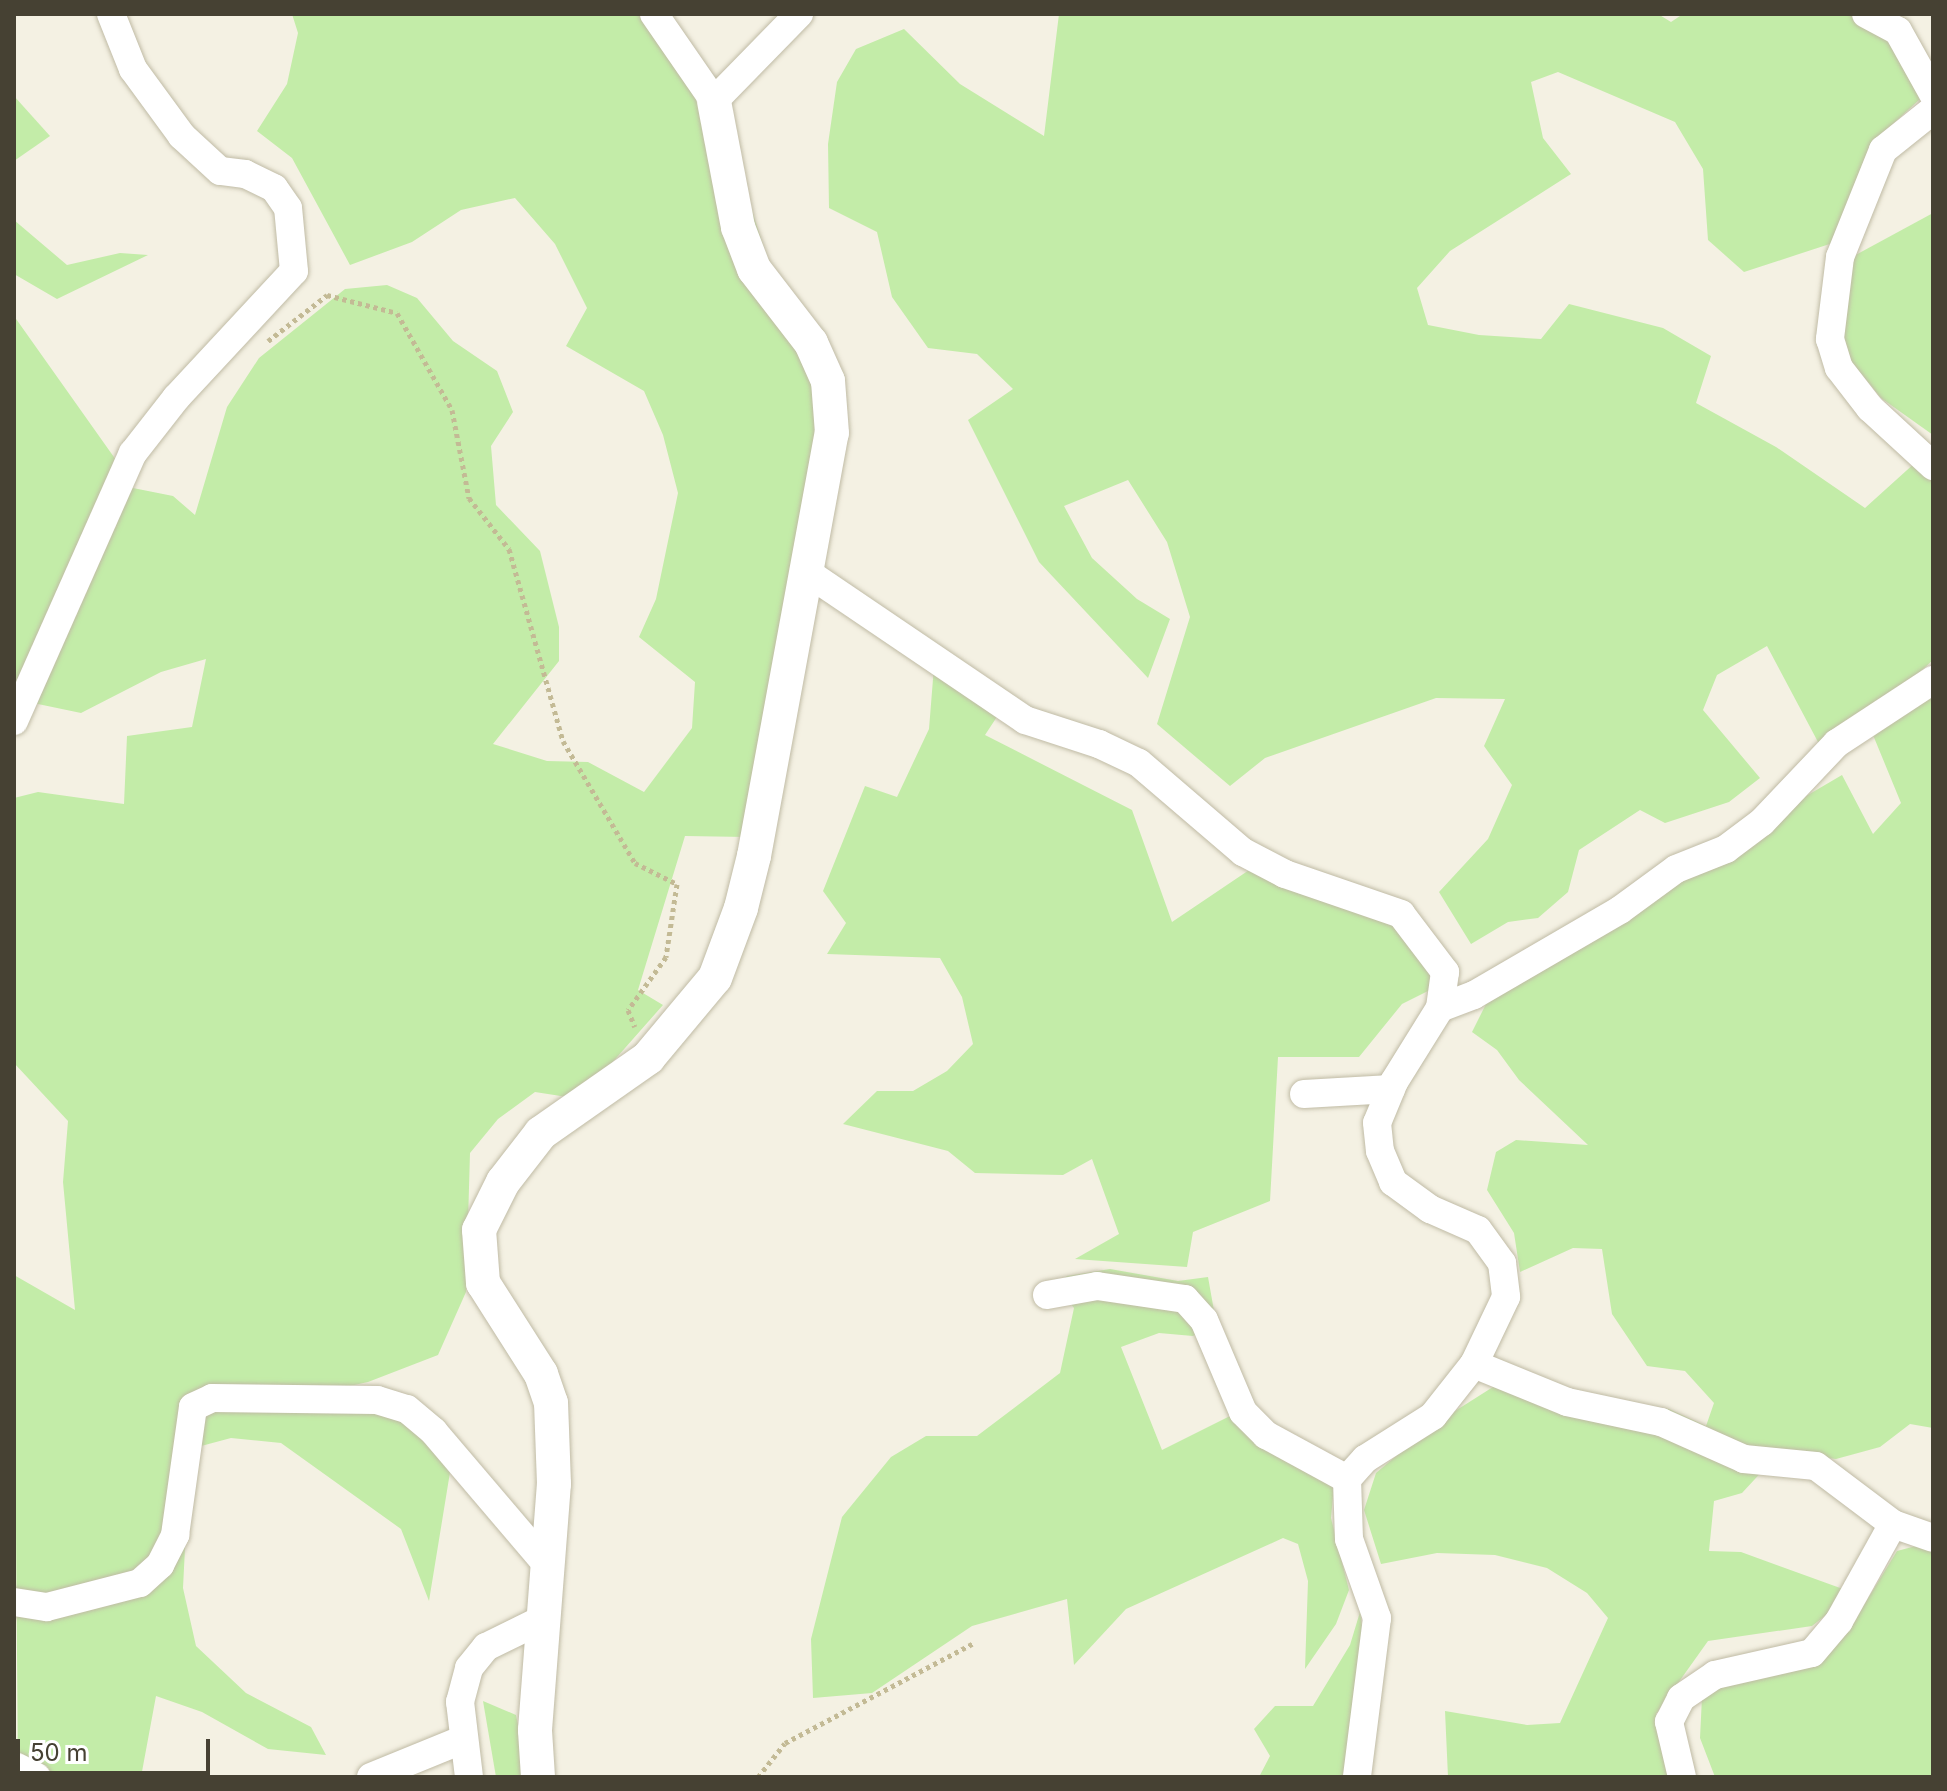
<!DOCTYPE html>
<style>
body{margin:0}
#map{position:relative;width:1947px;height:1791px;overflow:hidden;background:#f4f1e3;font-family:Inter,sans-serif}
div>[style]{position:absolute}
.green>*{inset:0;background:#c3eca8}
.path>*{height:5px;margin-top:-2.5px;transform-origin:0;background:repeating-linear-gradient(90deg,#c3ba95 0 4px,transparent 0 8px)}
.roads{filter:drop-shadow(0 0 2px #c0bba5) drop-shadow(0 0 2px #c0bba5)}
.minor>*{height:28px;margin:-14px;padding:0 14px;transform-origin:14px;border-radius:14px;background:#fff}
.tertiary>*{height:34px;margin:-17px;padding:0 17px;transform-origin:17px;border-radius:17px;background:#fff}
span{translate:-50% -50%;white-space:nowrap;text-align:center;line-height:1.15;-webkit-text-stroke:8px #fff;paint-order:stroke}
.frame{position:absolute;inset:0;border:16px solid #464133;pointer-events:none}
.scale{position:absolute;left:16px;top:1739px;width:194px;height:36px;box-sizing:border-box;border:4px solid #464133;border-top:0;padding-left:10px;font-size:24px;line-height:28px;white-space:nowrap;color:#464133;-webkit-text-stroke:6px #fff;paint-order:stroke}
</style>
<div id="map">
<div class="green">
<div style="clip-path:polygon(292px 14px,646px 14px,732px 148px,788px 323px,827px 392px,747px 837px,685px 836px,638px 990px,663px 1005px,580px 1099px,535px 1092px,498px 1119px,470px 1153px,466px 1292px,438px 1355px,368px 1382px,327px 1391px,444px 1421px,453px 1454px,429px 1601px,401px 1529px,281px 1443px,231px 1438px,190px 1449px,183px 1588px,196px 1646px,246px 1693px,311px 1727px,326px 1755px,268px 1749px,202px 1712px,156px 1696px,141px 1777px,18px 1777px,14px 1275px,75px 1310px,63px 1182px,68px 1121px,14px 1063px,14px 798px,38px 792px,124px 804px,127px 736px,192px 727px,206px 659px,161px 672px,81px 713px,14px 699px,14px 316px,116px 460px,113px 484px,173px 496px,195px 515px,227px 407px,259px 358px,345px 289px,387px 285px,417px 298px,453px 341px,497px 371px,513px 412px,491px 446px,496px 505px,540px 551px,559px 627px,559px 661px,493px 744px,547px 761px,588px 762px,644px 792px,692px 728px,695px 682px,639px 637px,656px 599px,678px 493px,663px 435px,644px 391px,566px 346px,587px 308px,555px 244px,515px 198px,461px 210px,412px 242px,350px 265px,292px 158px,257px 131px,287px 84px,298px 33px)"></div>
<div style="clip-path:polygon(1059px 14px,1658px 14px,1671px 22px,1683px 14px,1859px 14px,1874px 22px,1932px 88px,1882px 134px,1845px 239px,1744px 272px,1708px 240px,1703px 169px,1675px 122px,1558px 72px,1531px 82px,1543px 138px,1571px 174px,1450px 251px,1417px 288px,1428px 325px,1479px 335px,1541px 339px,1569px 304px,1663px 328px,1711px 356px,1696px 403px,1776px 447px,1865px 508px,1927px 452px,1933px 458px,1933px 660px,1826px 757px,1767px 646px,1717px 675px,1703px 710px,1760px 778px,1729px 802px,1665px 823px,1640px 810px,1579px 850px,1568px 892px,1538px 918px,1508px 922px,1471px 944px,1439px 892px,1488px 839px,1512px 785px,1484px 746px,1505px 699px,1436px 698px,1265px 758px,1230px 786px,1157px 724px,1190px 617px,1167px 542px,1128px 480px,1064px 506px,1092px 558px,1137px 599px,1170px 619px,1148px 678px,1039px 562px,968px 420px,1013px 389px,977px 354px,928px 348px,892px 297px,877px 232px,829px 208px,828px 144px,837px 82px,856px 49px,904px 29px,960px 84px,1044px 136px)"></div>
<div style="clip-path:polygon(14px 96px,50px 136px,14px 161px)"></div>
<div style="clip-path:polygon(1933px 213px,1933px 435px,1881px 398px,1840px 348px,1839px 264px)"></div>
<div style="clip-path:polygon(14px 220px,67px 265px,120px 253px,148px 255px,57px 299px,14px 274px)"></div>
<div style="clip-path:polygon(935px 654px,1008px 700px,985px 735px,1132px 810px,1172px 922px,1264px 860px,1412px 914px,1438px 986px,1402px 1004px,1359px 1057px,1278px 1057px,1270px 1201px,1193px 1232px,1187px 1267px,1075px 1259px,1119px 1234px,1092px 1159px,1063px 1175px,975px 1173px,948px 1151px,843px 1124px,877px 1091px,913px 1091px,947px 1071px,973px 1044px,962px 997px,940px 958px,827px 954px,846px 923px,823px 891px,865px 786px,897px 797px,929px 729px)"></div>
<div style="clip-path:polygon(1933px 687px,1933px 1428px,1910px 1424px,1880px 1447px,1836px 1459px,1780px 1452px,1742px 1493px,1714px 1501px,1709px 1551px,1741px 1552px,1854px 1593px,1812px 1626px,1708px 1641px,1656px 1714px,1675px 1777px,1448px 1777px,1445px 1711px,1527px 1725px,1560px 1723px,1608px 1618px,1587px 1593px,1547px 1568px,1495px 1555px,1437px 1553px,1381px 1564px,1364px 1510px,1376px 1473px,1433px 1425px,1493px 1387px,1669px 1409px,1706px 1426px,1714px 1403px,1685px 1371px,1647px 1366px,1612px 1314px,1602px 1249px,1573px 1248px,1520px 1272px,1514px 1233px,1487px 1190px,1496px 1152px,1516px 1140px,1588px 1145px,1519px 1080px,1497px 1050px,1472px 1032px,1500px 976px,1842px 775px,1873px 834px,1901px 803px,1873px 735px)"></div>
<div style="clip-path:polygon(1110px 1269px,1178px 1281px,1208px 1277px,1216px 1322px,1193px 1336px,1159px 1333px,1121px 1347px,1162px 1450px,1246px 1408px,1334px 1485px,1331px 1518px,1349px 1590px,1336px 1624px,1305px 1669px,1308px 1581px,1298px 1544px,1283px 1538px,1126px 1609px,1074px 1665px,1067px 1599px,972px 1626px,872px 1693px,813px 1698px,811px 1639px,842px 1517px,891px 1457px,926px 1436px,977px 1436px,1060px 1373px,1074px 1308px,1056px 1284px,1067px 1276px)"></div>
<div style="clip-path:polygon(1933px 1505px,1933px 1777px,1715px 1777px,1700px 1738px,1702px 1697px,1738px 1672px,1812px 1650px,1859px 1613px,1897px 1551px,1931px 1542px)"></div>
<div style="clip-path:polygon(1360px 1612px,1368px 1673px,1347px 1777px,1259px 1777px,1270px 1756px,1254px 1729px,1275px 1706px,1313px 1706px,1350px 1645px)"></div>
<div style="clip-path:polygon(483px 1701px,516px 1715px,529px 1777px,496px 1777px)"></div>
</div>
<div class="path">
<div style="left:268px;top:341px;width:75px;rotate:-37.9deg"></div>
<div style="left:327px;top:295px;width:72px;rotate:14.4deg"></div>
<div style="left:397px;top:313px;width:112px;rotate:60.4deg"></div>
<div style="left:452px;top:410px;width:90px;rotate:79.1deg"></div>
<div style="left:469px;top:498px;width:65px;rotate:51.9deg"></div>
<div style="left:509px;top:549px;width:199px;rotate:74.3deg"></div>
<div style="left:563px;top:741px;width:142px;rotate:59.5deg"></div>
<div style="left:635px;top:863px;width:47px;rotate:26.6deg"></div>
<div style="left:677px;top:884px;width:74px;rotate:98.6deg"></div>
<div style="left:666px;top:957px;width:65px;rotate:125.6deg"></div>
<div style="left:628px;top:1010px;width:18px;rotate:68deg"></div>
<div style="left:758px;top:1777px;width:43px;rotate:-51.5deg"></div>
<div style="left:785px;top:1743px;width:212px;rotate:-27.9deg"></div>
</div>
<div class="roads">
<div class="minor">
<div style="left:654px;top:14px;width:106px;rotate:55.4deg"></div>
<div style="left:714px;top:101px;width:122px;rotate:-45.7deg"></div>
<div style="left:1866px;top:14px;width:36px;rotate:28deg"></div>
<div style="left:1898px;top:31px;width:72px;rotate:60.9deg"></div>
<div style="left:1933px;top:110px;width:64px;rotate:141.3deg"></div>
<div style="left:1883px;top:150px;width:115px;rotate:111.9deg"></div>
<div style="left:1840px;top:257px;width:83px;rotate:97deg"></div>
<div style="left:1830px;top:339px;width:30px;rotate:73deg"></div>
<div style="left:1839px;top:368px;width:51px;rotate:52.2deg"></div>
<div style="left:1870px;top:408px;width:86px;rotate:42.6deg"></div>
<div style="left:808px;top:573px;width:262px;rotate:34.1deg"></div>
<div style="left:1025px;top:720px;width:78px;rotate:18deg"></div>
<div style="left:1099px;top:744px;width:44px;rotate:25.4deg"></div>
<div style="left:1139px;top:763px;width:137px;rotate:40.6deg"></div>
<div style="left:1243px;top:852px;width:47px;rotate:27.6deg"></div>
<div style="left:1285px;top:874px;width:123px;rotate:19deg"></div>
<div style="left:1401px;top:914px;width:73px;rotate:52.8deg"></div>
<div style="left:1445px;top:972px;width:36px;rotate:98deg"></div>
<div style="left:1440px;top:1008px;width:87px;rotate:121.9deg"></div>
<div style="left:1394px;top:1082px;width:44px;rotate:112.5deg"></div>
<div style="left:1377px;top:1123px;width:28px;rotate:84deg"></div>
<div style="left:1380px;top:1151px;width:34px;rotate:67deg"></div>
<div style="left:1393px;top:1182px;width:46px;rotate:36.1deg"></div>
<div style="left:1430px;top:1209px;width:52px;rotate:23.6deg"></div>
<div style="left:1478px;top:1230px;width:41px;rotate:54deg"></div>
<div style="left:1502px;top:1263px;width:34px;rotate:83deg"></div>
<div style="left:1506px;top:1297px;width:74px;rotate:115.5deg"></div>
<div style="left:1474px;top:1364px;width:66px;rotate:128.3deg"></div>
<div style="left:1433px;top:1416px;width:80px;rotate:147.7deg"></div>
<div style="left:1365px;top:1459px;width:27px;rotate:132deg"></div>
<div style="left:1347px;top:1479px;width:60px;rotate:88.1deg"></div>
<div style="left:1349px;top:1539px;width:84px;rotate:70.5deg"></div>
<div style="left:1377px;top:1618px;width:160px;rotate:97.2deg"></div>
<div style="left:14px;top:721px;width:293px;rotate:-66.1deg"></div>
<div style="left:133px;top:453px;width:70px;rotate:-52deg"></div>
<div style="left:176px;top:398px;width:173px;rotate:-47.1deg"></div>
<div style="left:294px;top:271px;width:63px;rotate:-95.4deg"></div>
<div style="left:288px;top:208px;width:24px;rotate:-125deg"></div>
<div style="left:274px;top:188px;width:32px;rotate:-154deg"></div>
<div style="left:245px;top:174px;width:25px;rotate:-173deg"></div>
<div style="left:220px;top:171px;width:52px;rotate:-137.4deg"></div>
<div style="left:182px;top:136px;width:83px;rotate:-126.2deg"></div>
<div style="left:133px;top:69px;width:59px;rotate:-111.8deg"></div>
<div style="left:1440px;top:1008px;width:36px;rotate:-21deg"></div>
<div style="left:1474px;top:995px;width:169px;rotate:-30.2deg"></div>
<div style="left:1620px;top:910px;width:69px;rotate:-36.2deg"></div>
<div style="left:1676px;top:869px;width:54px;rotate:-21.8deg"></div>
<div style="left:1726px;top:849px;width:45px;rotate:-36.9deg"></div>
<div style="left:1762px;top:822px;width:109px;rotate:-46.5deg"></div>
<div style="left:1837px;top:743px;width:115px;rotate:-33.3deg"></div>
<div style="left:1304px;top:1094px;width:87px;rotate:-3.3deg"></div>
<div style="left:1047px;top:1295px;width:51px;rotate:-10.2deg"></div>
<div style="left:1097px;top:1286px;width:89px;rotate:8.4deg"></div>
<div style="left:1185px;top:1299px;width:28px;rotate:48deg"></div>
<div style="left:1204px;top:1320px;width:100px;rotate:67deg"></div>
<div style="left:1243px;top:1412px;width:33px;rotate:45deg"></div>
<div style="left:1266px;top:1435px;width:92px;rotate:28.5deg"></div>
<div style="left:1474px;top:1364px;width:100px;rotate:22.2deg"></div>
<div style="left:1567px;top:1402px;width:96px;rotate:12deg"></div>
<div style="left:1661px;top:1422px;width:91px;rotate:24deg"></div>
<div style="left:1744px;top:1459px;width:72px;rotate:5.6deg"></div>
<div style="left:1816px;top:1466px;width:96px;rotate:37deg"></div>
<div style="left:1893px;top:1524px;width:42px;rotate:19.3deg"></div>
<div style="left:14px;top:1602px;width:33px;rotate:9deg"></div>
<div style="left:47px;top:1607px;width:96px;rotate:-14.5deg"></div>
<div style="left:140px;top:1583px;width:27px;rotate:-42deg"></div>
<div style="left:160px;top:1565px;width:34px;rotate:-63deg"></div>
<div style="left:175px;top:1535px;width:129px;rotate:-82deg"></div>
<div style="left:193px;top:1407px;width:21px;rotate:-25deg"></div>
<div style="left:212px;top:1398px;width:165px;rotate:0.7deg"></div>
<div style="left:377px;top:1400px;width:31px;rotate:17deg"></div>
<div style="left:407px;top:1409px;width:35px;rotate:40deg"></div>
<div style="left:434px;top:1432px;width:175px;rotate:49.6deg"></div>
<div style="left:17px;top:1767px;width:22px;rotate:27deg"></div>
<div style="left:371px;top:1777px;width:100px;rotate:-22.2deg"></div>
<div style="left:469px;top:1777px;width:76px;rotate:-96.8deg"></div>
<div style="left:460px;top:1702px;width:35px;rotate:-75deg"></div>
<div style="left:469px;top:1668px;width:27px;rotate:-51deg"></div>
<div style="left:486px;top:1647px;width:61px;rotate:-26.1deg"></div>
<div style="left:1682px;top:1777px;width:57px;rotate:-103.3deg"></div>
<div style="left:1669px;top:1722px;width:27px;rotate:-63deg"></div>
<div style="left:1681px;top:1698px;width:41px;rotate:-34.1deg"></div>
<div style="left:1715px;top:1675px;width:99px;rotate:-12.8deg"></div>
<div style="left:1812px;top:1653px;width:42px;rotate:-49.8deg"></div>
<div style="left:1839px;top:1621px;width:111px;rotate:-60.9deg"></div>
</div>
<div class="tertiary">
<div style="left:538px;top:1777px;width:47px;rotate:-93.7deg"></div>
<div style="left:535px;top:1730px;width:247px;rotate:-85.6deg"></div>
<div style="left:554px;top:1484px;width:81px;rotate:-92.1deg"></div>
<div style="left:551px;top:1403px;width:31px;rotate:-109deg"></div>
<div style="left:541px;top:1374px;width:108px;rotate:-122.5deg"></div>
<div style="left:483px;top:1283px;width:53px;rotate:-94.3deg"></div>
<div style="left:479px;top:1230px;width:54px;rotate:-63.4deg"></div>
<div style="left:503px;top:1182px;width:62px;rotate:-52.2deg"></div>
<div style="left:541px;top:1133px;width:131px;rotate:-35deg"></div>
<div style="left:648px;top:1058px;width:104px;rotate:-50.1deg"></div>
<div style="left:715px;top:978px;width:75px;rotate:-69.6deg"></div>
<div style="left:741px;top:908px;width:54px;rotate:-76deg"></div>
<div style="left:754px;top:856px;width:430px;rotate:-79.6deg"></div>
<div style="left:832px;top:433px;width:52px;rotate:-94.4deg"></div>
<div style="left:828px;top:381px;width:42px;rotate:-114.1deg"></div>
<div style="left:811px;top:343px;width:93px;rotate:-127.6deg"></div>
<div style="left:754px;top:269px;width:45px;rotate:-110.9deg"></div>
<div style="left:738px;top:227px;width:128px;rotate:-100.8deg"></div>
</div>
</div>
<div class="frame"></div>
<div class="scale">50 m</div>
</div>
